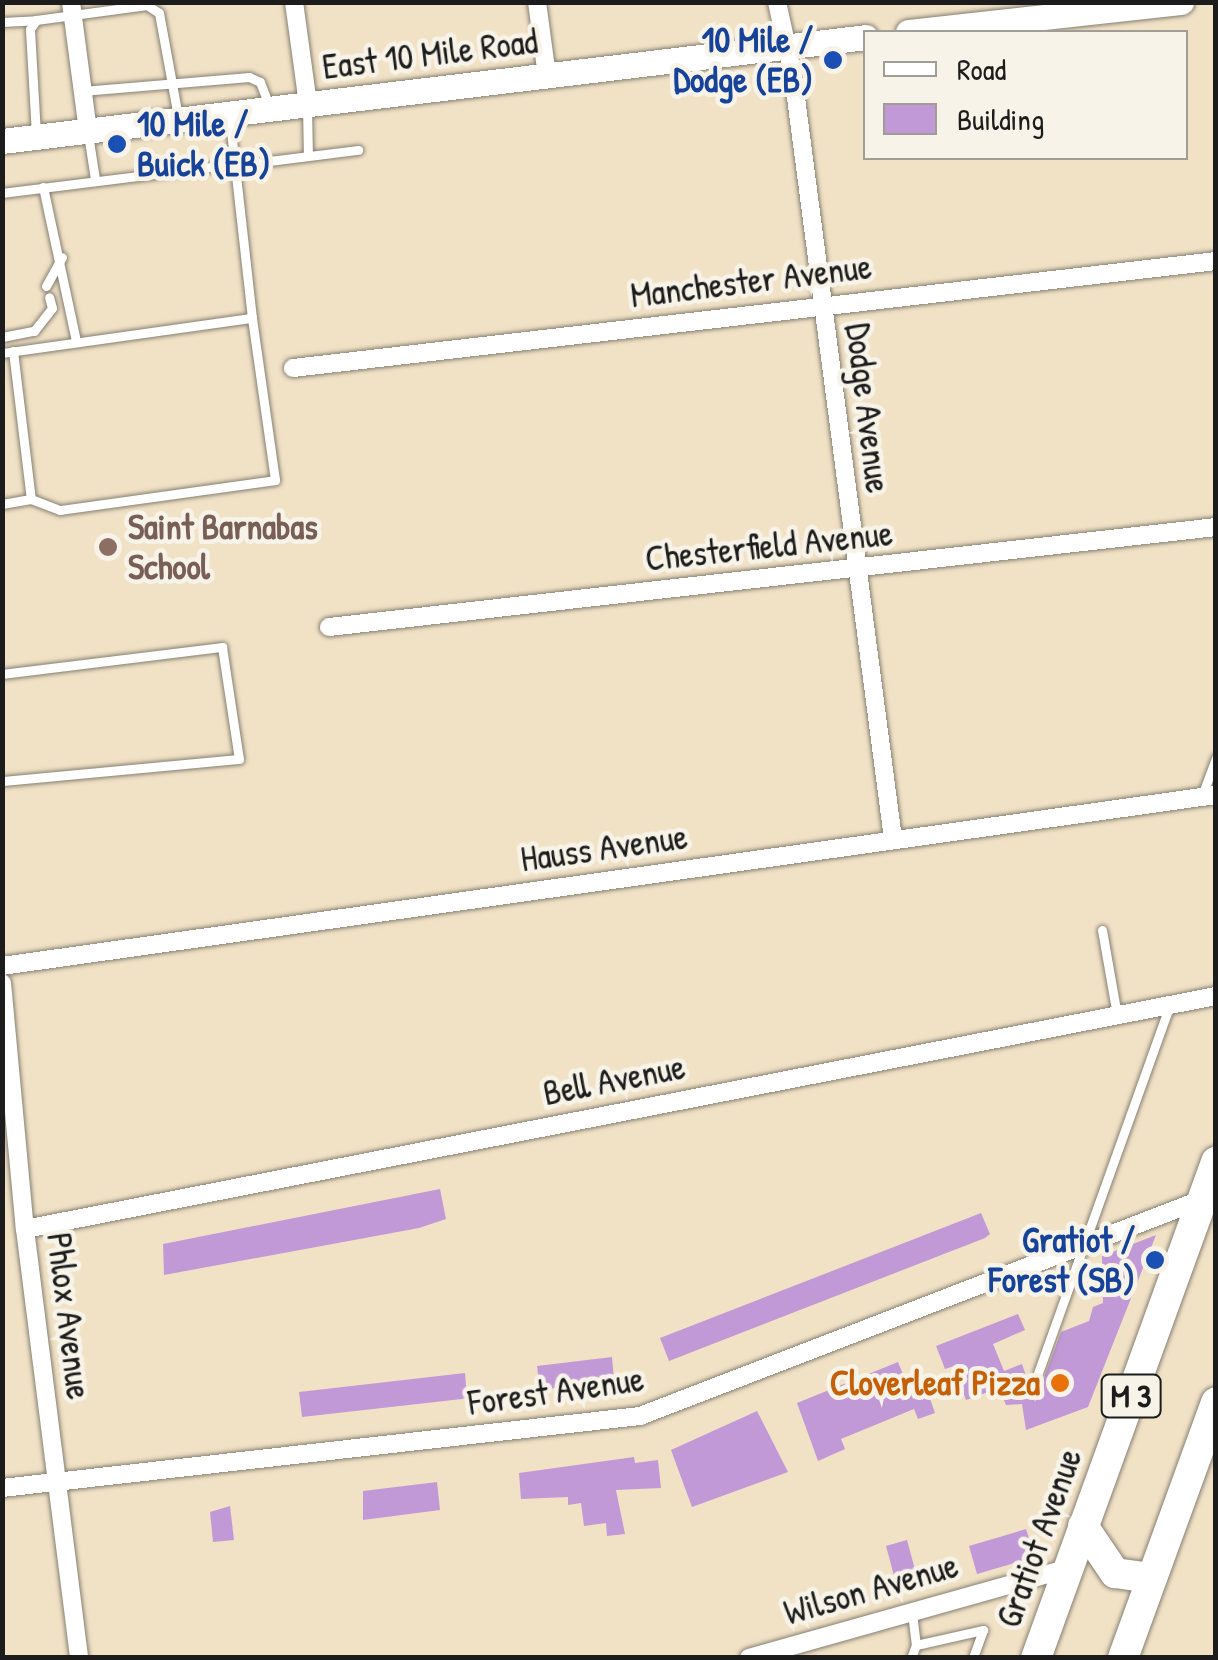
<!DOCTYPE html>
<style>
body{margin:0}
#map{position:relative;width:1218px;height:1660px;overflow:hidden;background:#f1e2c6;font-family:"Patrick Hand",sans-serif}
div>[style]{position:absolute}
.building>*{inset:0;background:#c199d7}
.roads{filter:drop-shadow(0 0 2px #867f71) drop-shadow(0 0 2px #867f71)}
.lane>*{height:9px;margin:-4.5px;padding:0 4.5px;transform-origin:4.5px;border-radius:4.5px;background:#fff}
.street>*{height:18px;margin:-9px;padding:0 9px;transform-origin:9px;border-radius:9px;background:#fff}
.secondary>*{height:25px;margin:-12.5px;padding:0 12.5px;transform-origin:12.5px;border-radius:12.5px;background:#fff}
.primary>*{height:30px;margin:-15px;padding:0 15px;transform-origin:15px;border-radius:15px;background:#fff}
.dots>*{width:28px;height:28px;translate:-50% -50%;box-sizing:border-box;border:5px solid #f7f3e8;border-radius:50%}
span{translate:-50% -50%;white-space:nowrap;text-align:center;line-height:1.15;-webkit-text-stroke:9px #f7f3e8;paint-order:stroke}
.shield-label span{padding:2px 8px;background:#f7f3e8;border:2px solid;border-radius:8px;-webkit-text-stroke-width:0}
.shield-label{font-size:32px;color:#1c1c1c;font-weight:700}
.transit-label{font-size:35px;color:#164399;font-weight:700}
.right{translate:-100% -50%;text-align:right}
.left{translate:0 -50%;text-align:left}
.street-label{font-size:35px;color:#1c1c1c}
.education-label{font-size:35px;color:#785e54;font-weight:700}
.food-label{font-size:35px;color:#c56008;font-weight:700}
.frame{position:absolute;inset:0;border:5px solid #1c1c1c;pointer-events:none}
.legend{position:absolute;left:863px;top:30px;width:325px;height:130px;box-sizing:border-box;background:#f7f3e8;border:2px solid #9f9d96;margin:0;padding:12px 18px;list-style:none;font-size:30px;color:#1c1c1c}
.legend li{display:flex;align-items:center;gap:20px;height:50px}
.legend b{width:50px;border:2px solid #9f9d96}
</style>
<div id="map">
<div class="building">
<div style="clip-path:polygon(440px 1189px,446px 1219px,419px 1228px,164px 1275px,163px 1244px)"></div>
<div style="clip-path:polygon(981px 1213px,990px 1234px,985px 1238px,669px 1361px,660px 1338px)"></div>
<div style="clip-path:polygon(1156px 1235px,1088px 1407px,1026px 1430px,1022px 1404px,1006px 1405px,999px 1388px,966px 1400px,954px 1366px,945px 1369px,936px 1346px,1018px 1314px,1025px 1330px,993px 1344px,1004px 1371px,1022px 1364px,1035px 1402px,1061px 1332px,1089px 1321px,1093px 1307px,1103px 1303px,1102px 1256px)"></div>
<div style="clip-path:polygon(612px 1357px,614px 1380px,540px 1390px,537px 1366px)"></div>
<div style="clip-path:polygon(898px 1362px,913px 1399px,928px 1393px,935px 1413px,918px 1419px,914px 1409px,841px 1439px,845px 1449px,818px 1461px,797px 1403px)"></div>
<div style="clip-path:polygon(465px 1373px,467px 1397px,462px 1399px,302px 1417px,299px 1392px)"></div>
<div style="clip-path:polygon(757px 1411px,788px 1472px,692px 1507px,671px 1450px)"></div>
<div style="clip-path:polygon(634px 1457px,635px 1463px,658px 1460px,661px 1488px,616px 1490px,625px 1534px,607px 1536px,606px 1523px,584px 1526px,581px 1503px,568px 1505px,568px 1497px,521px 1499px,519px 1473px)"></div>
<div style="clip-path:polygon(437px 1482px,440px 1510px,363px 1520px,363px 1491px)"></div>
<div style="clip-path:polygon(230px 1506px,234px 1540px,213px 1542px,210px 1512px)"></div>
<div style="clip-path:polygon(1026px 1529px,1035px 1557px,977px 1574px,969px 1546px)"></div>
<div style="clip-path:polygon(907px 1540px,917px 1577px,896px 1583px,886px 1546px)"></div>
</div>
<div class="roads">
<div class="lane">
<div style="left:2px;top:22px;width:34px;rotate:-3deg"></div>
<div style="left:82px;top:91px;width:168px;rotate:-4.8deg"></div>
<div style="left:249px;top:77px;width:12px;rotate:24deg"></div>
<div style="left:260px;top:82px;width:28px;rotate:69deg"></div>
<div style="left:307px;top:106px;width:50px;rotate:88.9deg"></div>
<div style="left:36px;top:134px;width:105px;rotate:-93.3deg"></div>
<div style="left:30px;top:29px;width:11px;rotate:-56deg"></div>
<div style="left:36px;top:20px;width:112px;rotate:-7.7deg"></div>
<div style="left:147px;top:5px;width:14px;rotate:34deg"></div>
<div style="left:159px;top:13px;width:106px;rotate:79.6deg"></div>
<div style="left:88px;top:134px;width:46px;rotate:81.2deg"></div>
<div style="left:261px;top:162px;width:98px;rotate:-7.1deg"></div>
<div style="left:43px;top:187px;width:157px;rotate:77.9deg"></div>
<div style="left:2px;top:193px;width:235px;rotate:-7.1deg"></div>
<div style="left:46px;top:286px;width:33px;rotate:-61deg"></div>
<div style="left:2px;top:337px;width:33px;rotate:-11deg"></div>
<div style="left:34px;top:331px;width:29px;rotate:-52deg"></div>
<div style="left:52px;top:308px;width:11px;rotate:-105deg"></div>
<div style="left:13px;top:351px;width:149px;rotate:83.1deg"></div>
<div style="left:2px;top:353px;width:252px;rotate:-8deg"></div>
<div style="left:252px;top:318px;width:205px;rotate:-96.4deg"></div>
<div style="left:2px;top:504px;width:29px;rotate:-10deg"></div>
<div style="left:31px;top:499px;width:31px;rotate:21deg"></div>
<div style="left:60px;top:510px;width:217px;rotate:-7.9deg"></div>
<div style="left:275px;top:480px;width:164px;rotate:-98.1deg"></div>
<div style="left:2px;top:674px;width:222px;rotate:-7deg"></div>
<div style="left:222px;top:647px;width:113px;rotate:81.4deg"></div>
<div style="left:239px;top:759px;width:238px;rotate:174.7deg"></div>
<div style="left:1201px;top:798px;width:43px;rotate:-69.4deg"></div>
<div style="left:1102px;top:930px;width:86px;rotate:80deg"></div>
<div style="left:1038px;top:1373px;width:389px;rotate:-70.3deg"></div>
<div style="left:912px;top:1613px;width:32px;rotate:83deg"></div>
<div style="left:911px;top:1658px;width:14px;rotate:-69deg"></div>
<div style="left:916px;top:1645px;width:69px;rotate:-12.6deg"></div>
<div style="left:983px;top:1630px;width:30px;rotate:110deg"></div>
</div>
<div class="street">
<div style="left:71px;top:2px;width:130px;rotate:82.5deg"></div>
<div style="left:294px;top:2px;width:103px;rotate:82.2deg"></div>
<div style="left:537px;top:2px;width:75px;rotate:82.3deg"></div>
<div style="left:777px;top:2px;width:75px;rotate:77.6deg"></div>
<div style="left:793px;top:75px;width:771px;rotate:82.54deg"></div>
<div style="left:293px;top:368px;width:929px;rotate:-6.61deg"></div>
<div style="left:329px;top:627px;width:893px;rotate:-6.43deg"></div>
<div style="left:2px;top:966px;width:1226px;rotate:-8.02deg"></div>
<div style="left:2px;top:983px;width:247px;rotate:84.7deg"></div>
<div style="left:25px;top:1229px;width:432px;rotate:82.8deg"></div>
<div style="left:25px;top:1229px;width:1214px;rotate:-11.07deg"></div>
<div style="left:2px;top:1488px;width:642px;rotate:-6.44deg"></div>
<div style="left:640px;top:1416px;width:603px;rotate:-21.08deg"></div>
<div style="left:749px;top:1658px;width:332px;rotate:-15.7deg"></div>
</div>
<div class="secondary">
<div style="left:908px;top:32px;width:275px;rotate:-6.3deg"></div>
<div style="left:2px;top:141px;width:870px;rotate:-6.86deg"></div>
</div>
<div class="primary">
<div style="left:1083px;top:1526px;width:57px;rotate:55.8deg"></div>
<div style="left:1115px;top:1573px;width:37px;rotate:8deg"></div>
<div style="left:1036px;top:1658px;width:528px;rotate:-70.05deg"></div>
<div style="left:1123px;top:1658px;width:272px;rotate:-70deg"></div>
</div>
</div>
<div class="dots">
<div style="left:833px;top:60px;background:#1a4fb4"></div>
<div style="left:117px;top:144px;background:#1a4fb4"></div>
<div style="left:108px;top:547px;background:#8d6e63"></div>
<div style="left:1155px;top:1260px;background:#1a4fb4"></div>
<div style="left:1060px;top:1383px;background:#e8710a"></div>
</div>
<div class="shield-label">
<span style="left:1131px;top:1396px">M 3</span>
</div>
<div class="transit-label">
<span class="right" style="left:813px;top:60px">10 Mile /<br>Dodge (EB)</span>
<span class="left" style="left:137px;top:144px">10 Mile /<br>Buick (EB)</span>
<span class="right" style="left:1135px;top:1260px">Gratiot /<br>Forest (SB)</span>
</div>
<div class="street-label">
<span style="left:430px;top:54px;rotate:-7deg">East 10 Mile Road</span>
<span style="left:751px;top:281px;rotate:-7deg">Manchester Avenue</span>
<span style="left:868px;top:408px;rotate:83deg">Dodge Avenue</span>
<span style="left:769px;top:546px;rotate:-6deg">Chesterfield Avenue</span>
<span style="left:604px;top:848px;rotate:-8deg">Hauss Avenue</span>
<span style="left:614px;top:1080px;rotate:-11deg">Bell Avenue</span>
<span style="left:69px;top:1316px;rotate:83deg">Phlox Avenue</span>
<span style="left:556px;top:1391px;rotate:-8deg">Forest Avenue</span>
<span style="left:1039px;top:1538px;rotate:-70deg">Gratiot Avenue</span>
<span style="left:871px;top:1589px;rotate:-16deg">Wilson Avenue</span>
</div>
<div class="education-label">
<span class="left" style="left:128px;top:547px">Saint Barnabas<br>School</span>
</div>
<div class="food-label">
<span class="right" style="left:1040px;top:1383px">Cloverleaf Pizza</span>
</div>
<div class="frame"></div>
<ul class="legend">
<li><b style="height:12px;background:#fff"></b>Road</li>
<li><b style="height:28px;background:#c199d7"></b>Building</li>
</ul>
</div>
